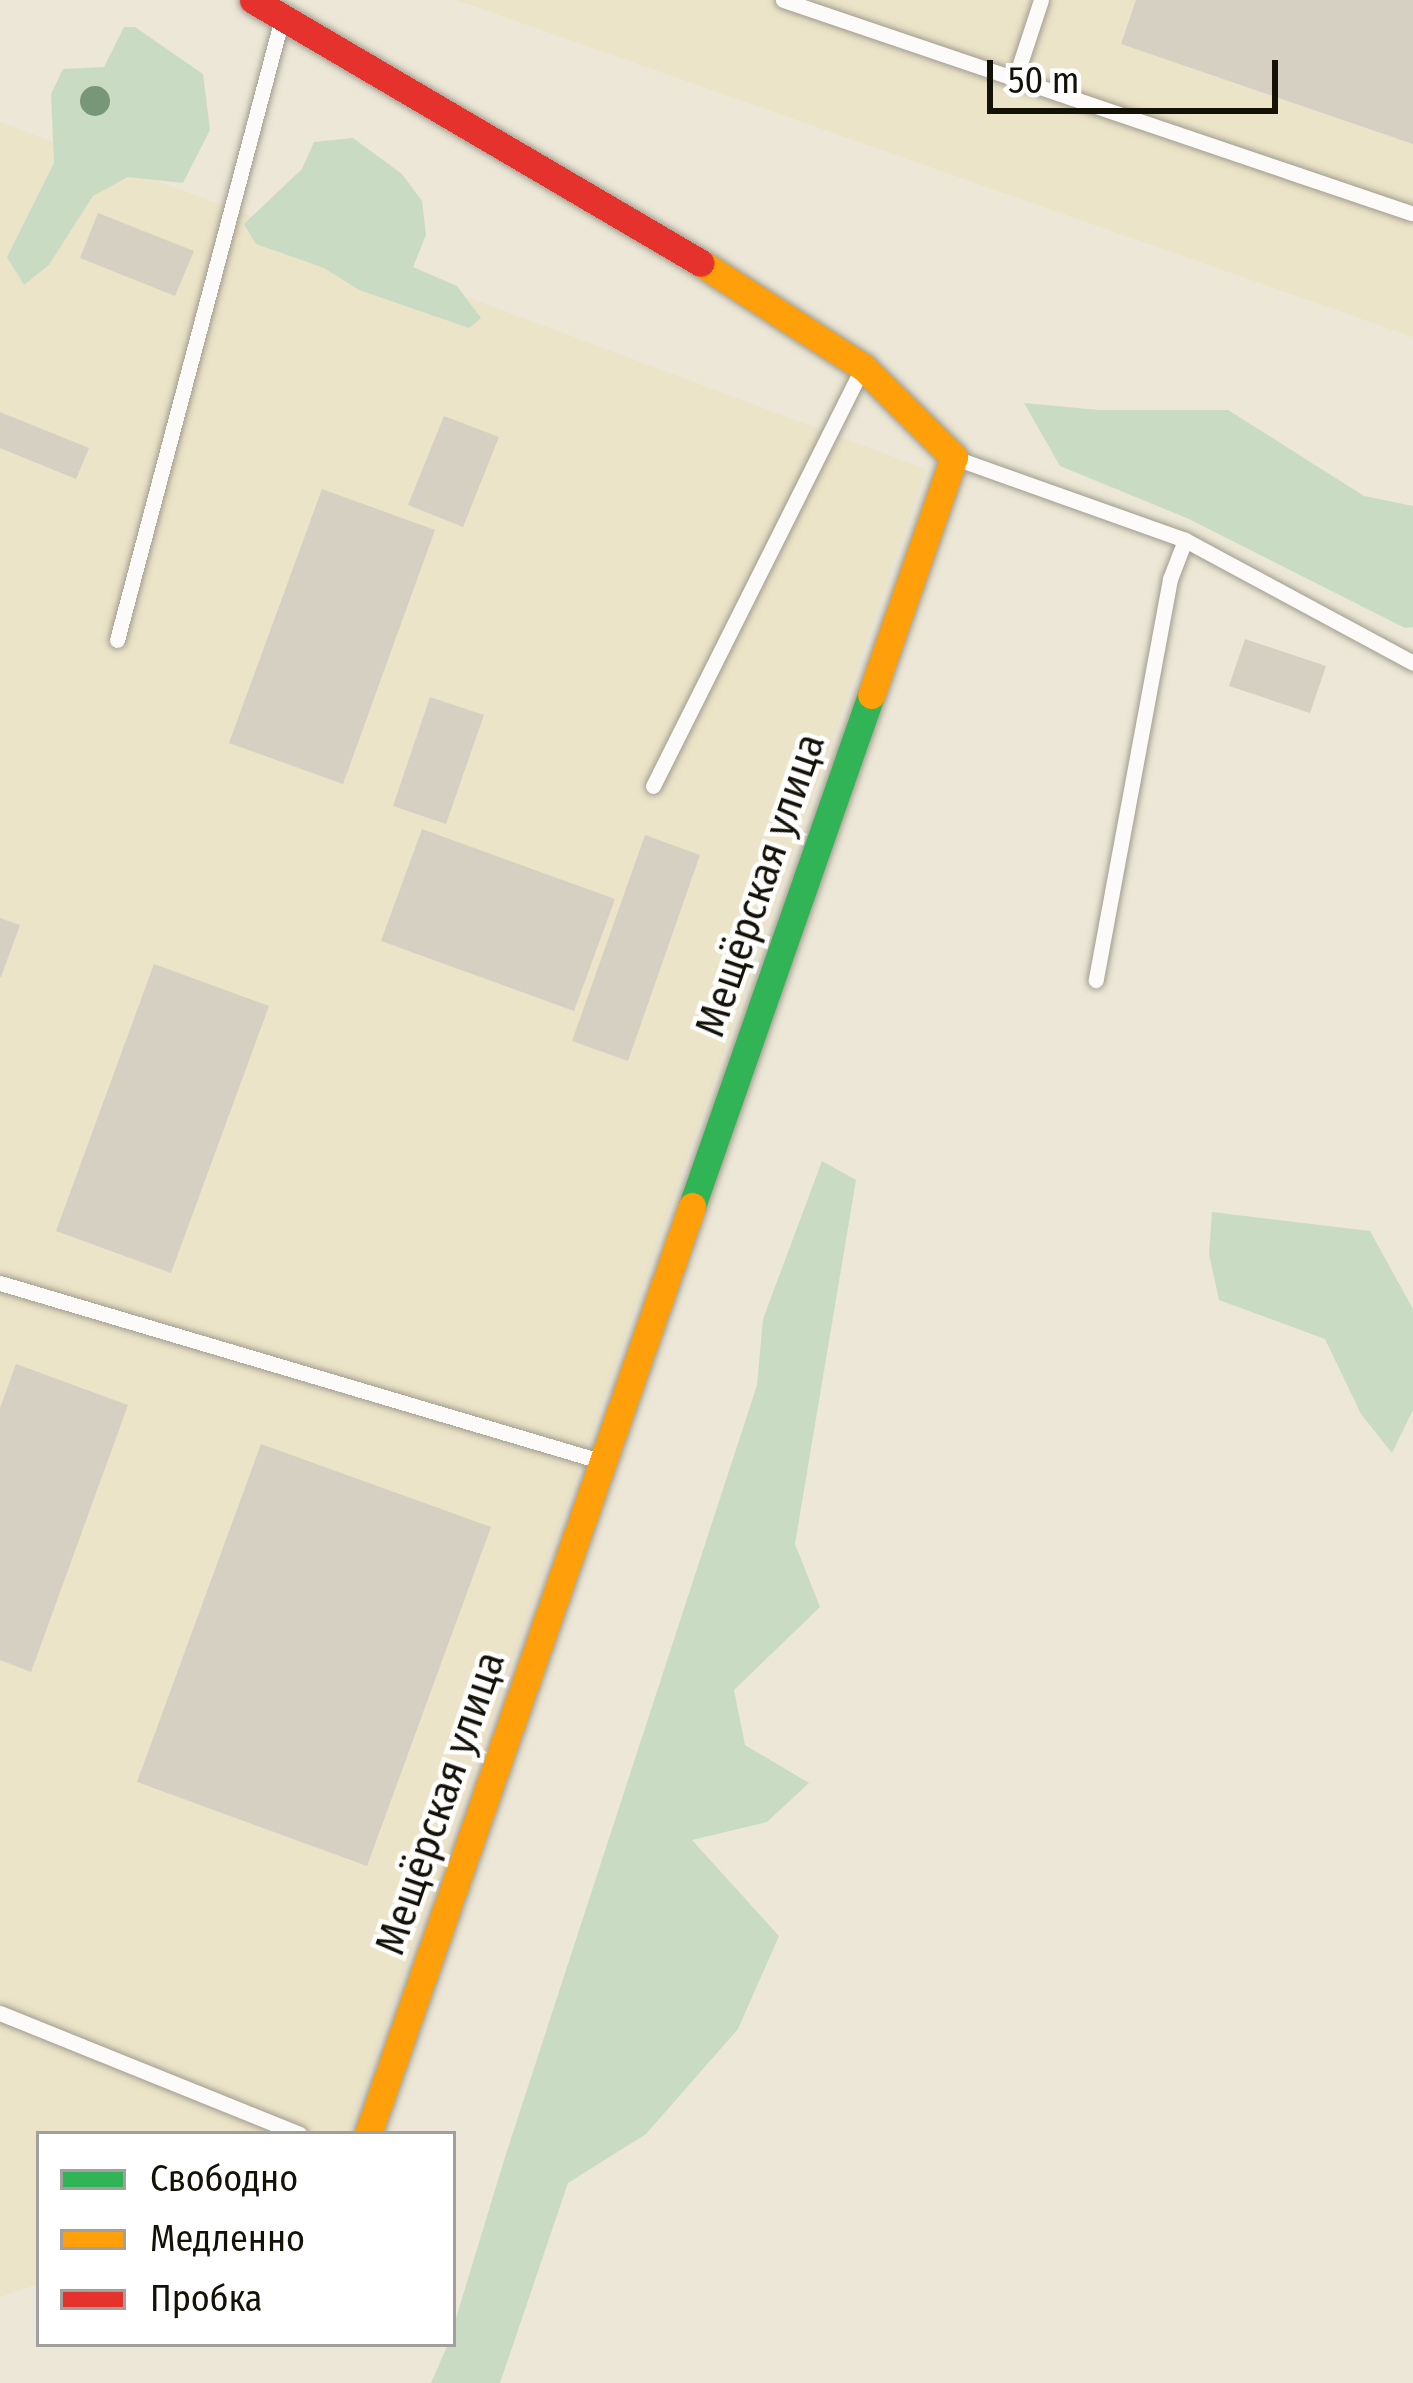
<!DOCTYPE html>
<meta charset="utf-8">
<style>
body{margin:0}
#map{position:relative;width:1413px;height:2383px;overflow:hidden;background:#ece7d6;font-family:"Fira Sans Condensed",sans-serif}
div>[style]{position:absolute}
.built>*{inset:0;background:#ece4c8}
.green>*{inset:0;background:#c9dcc3}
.building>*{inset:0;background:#d5d0c1}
.roads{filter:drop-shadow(0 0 3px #a09c8f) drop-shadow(0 0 3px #a09c8f)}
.lane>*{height:15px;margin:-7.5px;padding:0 7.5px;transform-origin:7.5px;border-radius:7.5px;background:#fcfbf9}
.fast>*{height:27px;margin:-13.5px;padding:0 13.5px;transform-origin:13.5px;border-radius:13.5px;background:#30b455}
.slow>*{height:27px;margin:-13.5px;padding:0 13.5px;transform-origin:13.5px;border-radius:13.5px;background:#ff9f0a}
.jam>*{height:27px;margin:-13.5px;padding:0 13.5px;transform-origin:13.5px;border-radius:13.5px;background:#e5322d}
.trees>*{width:30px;height:30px;margin:-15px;border-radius:50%;background:#789678}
span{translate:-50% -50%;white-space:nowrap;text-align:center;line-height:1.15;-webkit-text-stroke:9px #fff;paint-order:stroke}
.street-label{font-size:42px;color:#141107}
.legend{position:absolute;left:36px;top:2131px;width:420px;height:216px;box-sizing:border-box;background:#fff;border:3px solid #a1a09c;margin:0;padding:15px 21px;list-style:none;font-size:36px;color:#141107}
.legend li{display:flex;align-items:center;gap:24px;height:60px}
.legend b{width:60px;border:3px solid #a1a09c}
.scale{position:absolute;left:987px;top:60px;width:291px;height:54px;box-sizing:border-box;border:6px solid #141107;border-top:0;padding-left:15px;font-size:36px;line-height:42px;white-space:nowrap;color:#141107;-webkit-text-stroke:9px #fff;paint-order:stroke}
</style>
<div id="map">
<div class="built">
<div style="clip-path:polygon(456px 0,1413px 0,1413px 337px)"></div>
<div style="clip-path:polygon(0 122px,926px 469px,348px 2134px,39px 2134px,39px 2284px,0 2297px)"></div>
</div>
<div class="green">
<div style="clip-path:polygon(124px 27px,135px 27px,203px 74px,210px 130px,183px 183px,128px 177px,93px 196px,49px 265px,24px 285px,7px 257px,54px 163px,51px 94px,63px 69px,104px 67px)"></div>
<div style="clip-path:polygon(353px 138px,402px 174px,422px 201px,426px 235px,413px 267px,457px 286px,481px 318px,469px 328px,359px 290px,324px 268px,256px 244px,244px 224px,302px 169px,314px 142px)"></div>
<div style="clip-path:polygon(1024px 403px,1099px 410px,1228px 410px,1364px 496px,1413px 506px,1413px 627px,1405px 628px,1189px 519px,1060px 466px)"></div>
<div style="clip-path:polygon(822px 1161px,856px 1180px,795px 1544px,820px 1607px,734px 1690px,745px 1745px,809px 1783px,767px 1822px,692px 1840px,779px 1936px,738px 2029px,646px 2134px,568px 2183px,500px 2383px,431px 2383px,448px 2344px,453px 2344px,453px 2328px,505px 2157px,757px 1385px,763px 1319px)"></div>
<div style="clip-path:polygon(1212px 1212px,1370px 1231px,1413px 1309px,1413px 1410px,1392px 1453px,1361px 1414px,1325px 1339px,1219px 1300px,1209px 1254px)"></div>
</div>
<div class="building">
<div style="clip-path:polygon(1136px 0,1413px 0,1413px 144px,1121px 44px)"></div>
<div style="clip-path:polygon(98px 213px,194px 251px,175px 296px,80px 258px)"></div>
<div style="clip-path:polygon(0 412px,89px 448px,76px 479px,0 448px)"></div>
<div style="clip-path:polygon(444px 416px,499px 437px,463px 527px,408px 505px)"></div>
<div style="clip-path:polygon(322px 489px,435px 530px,343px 784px,229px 743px)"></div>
<div style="clip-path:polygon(1245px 639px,1326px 666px,1310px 713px,1229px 686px)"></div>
<div style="clip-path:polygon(430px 697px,484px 715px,446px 824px,393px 806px)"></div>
<div style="clip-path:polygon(422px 829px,615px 899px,574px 1011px,381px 941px)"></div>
<div style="clip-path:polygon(645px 835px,700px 855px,628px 1061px,572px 1041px)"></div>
<div style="clip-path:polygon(0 918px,20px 925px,1px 977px,0 977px)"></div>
<div style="clip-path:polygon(154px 964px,269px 1006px,171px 1273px,56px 1231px)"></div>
<div style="clip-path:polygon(16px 1364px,128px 1405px,31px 1672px,0 1660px,0 1408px)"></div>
<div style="clip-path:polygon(261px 1444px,491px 1527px,367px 1866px,137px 1782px)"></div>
</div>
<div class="roads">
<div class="lane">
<div style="left:783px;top:0;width:663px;rotate:18.74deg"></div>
<div style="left:1015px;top:79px;width:83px;rotate:-71.8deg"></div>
<div style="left:955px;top:458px;width:244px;rotate:19.6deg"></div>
<div style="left:1185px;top:540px;width:42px;rotate:111deg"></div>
<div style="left:1170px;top:579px;width:408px;rotate:100.5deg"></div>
<div style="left:1185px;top:540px;width:259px;rotate:28.3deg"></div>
<div style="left:117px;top:640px;width:639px;rotate:-75.14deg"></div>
<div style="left:653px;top:786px;width:464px;rotate:-63.4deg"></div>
<div style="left:0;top:1283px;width:626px;rotate:16.52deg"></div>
<div style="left:0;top:2013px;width:323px;rotate:22deg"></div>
</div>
<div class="fast">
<div style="left:692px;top:1206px;width:541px;rotate:-70.69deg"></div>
</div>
<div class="slow">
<div style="left:701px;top:263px;width:193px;rotate:32.7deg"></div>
<div style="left:863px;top:367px;width:128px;rotate:44.7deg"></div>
<div style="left:954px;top:457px;width:252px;rotate:109.2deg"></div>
<div style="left:368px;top:2134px;width:983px;rotate:-70.75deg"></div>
</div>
<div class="jam">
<div style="left:253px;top:0;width:519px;rotate:30.42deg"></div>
</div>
</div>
<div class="trees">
<div style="left:95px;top:101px"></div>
</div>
<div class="street-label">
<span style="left:760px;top:885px;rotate:-71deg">Мещёрская улица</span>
<span style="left:440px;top:1803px;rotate:-71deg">Мещёрская улица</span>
</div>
<ul class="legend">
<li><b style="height:15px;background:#30b455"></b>Свободно</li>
<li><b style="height:15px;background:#ff9f0a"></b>Медленно</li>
<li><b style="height:15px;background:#e5322d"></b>Пробка</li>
</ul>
<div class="scale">50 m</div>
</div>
